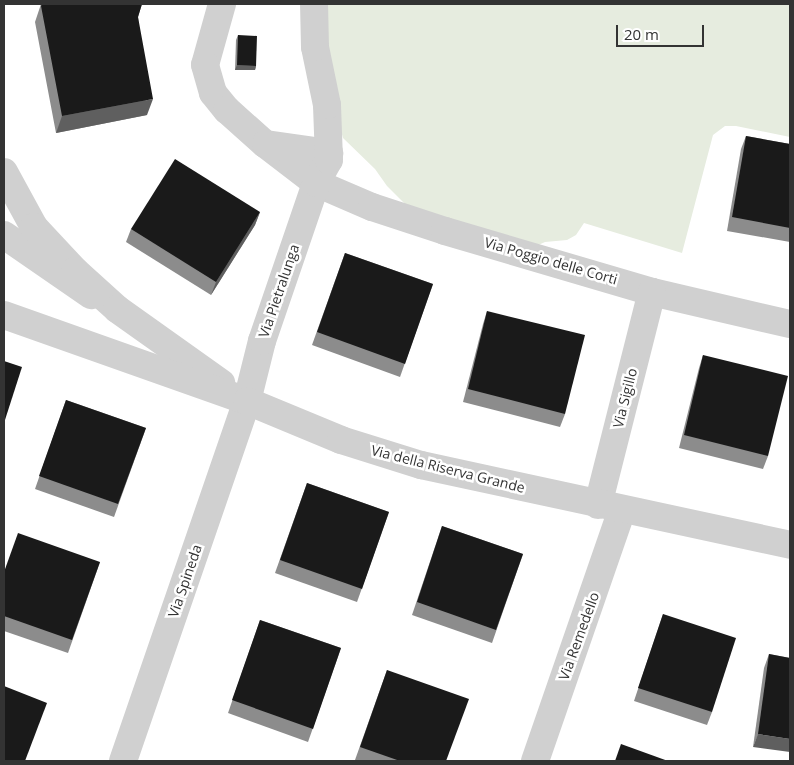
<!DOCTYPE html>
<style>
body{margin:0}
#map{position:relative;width:794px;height:765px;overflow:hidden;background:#fff;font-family:"Open Sans",sans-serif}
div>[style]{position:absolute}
.green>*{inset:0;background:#e6ecdf}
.minor>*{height:28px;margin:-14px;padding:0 14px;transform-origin:14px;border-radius:14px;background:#d0d0d0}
.tertiary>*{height:28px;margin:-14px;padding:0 14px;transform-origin:14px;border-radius:14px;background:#d0d0d0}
.wall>*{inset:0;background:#8c8c8c}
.shaded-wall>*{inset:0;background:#5f5f5f}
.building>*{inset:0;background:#1a1a1a}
span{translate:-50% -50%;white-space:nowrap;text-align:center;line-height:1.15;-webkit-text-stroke:5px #fff;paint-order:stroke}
.street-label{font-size:14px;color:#333}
.frame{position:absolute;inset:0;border:5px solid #333;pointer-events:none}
.scale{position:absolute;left:616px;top:25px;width:88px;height:22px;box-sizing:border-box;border:2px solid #333;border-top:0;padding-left:6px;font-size:15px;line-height:18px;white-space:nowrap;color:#333;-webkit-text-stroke:4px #fff;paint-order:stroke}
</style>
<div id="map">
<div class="green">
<div style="clip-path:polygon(308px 4px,790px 4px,790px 137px,736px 126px,725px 126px,713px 135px,682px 253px,584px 223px,576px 235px,567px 240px,545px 242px,536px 246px,410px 209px,387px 186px,375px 169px,343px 138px)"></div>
</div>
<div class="minor">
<div style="left:222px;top:4px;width:63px;rotate:105.6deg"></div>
<div style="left:205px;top:65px;width:29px;rotate:74deg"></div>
<div style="left:213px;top:93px;width:22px;rotate:51deg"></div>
<div style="left:227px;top:110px;width:51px;rotate:41.8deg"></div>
<div style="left:265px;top:144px;width:64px;rotate:37.4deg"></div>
<div style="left:316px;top:183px;width:61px;rotate:23.2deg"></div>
<div style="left:372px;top:207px;width:77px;rotate:18.2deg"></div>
<div style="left:445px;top:231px;width:216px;rotate:16.4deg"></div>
<div style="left:652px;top:292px;width:142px;rotate:13.1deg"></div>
<div style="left:266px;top:144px;width:64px;rotate:8.1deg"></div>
<div style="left:4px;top:235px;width:106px;rotate:34.6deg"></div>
<div style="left:598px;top:505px;width:220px;rotate:-75.8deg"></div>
<div style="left:123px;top:761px;width:381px;rotate:-71deg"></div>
<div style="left:247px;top:401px;width:62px;rotate:-76deg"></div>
<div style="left:262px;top:341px;width:167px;rotate:-71.1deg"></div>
<div style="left:316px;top:183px;width:26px;rotate:-61deg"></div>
<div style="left:329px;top:160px;width:55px;rotate:-92.1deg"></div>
<div style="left:327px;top:105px;width:59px;rotate:-101.7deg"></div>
<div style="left:315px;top:47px;width:43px;rotate:-91.3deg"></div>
<div style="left:535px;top:761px;width:266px;rotate:-70.9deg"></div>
</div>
<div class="tertiary">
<div style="left:4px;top:172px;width:63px;rotate:61.4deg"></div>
<div style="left:34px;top:227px;width:60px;rotate:47deg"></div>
<div style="left:75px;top:271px;width:57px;rotate:42.1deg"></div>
<div style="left:117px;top:309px;width:128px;rotate:35.4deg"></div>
<div style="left:4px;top:315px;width:258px;rotate:19.5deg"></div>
<div style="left:247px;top:401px;width:102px;rotate:22.5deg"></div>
<div style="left:341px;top:440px;width:84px;rotate:17.4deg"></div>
<div style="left:421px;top:465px;width:378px;rotate:12.2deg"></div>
</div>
<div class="wall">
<div style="clip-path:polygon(41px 4px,142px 4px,138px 17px,147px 115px,56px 133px,35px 22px)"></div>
<div style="clip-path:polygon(238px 35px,256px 66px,255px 70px,235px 70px,236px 40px)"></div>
<div style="clip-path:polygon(746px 136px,790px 144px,790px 242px,727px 231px,741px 149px)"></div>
<div style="clip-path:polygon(260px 212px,255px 225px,211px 295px,126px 242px,131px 229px)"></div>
<div style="clip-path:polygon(345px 253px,433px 284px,400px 377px,312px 345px)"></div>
<div style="clip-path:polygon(487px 311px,565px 414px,560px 427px,463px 402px,483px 324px)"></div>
<div style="clip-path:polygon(703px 355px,768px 456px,763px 469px,679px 448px,699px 368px)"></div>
<div style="clip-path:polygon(66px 400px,146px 428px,114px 517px,35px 489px)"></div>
<div style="clip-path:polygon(307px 483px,389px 512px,357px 602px,275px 573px)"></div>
<div style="clip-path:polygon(442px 526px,523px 554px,492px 643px,412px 615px)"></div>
<div style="clip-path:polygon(100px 562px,68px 653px,4px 631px,4px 572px)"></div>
<div style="clip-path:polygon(663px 614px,712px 712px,707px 725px,634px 701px)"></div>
<div style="clip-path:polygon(260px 620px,341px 648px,308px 742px,228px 713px)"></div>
<div style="clip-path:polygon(769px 654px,790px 658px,753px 747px,764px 668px)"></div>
<div style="clip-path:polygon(387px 670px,446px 761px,358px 761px,355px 760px)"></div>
</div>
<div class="shaded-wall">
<div style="clip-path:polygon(237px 65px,256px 66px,255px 70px,235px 70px)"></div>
<div style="clip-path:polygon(153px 99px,147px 115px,56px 133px,62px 116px)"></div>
<div style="clip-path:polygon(260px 212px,255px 225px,211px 295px,216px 282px)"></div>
<div style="clip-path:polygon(758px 734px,790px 739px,790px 752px,753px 747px)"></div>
</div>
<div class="building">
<div style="clip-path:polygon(42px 4px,142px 4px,138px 17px,153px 99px,62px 116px,41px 6px)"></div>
<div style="clip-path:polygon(238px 35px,257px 36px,256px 66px,237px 65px)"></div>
<div style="clip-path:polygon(746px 136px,790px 144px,790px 228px,732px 217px)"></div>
<div style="clip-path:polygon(175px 159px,260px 212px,216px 282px,131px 229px)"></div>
<div style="clip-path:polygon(345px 253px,433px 284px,405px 364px,317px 332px)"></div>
<div style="clip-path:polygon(487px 311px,585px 335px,565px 414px,468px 389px)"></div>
<div style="clip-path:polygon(703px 355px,788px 376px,768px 456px,684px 435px)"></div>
<div style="clip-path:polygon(4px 361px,22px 367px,4px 423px)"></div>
<div style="clip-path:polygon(66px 400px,146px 428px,118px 504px,39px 476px)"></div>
<div style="clip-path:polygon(307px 483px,389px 512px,362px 589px,280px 560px)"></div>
<div style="clip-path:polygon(442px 526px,523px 554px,496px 630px,417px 602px)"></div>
<div style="clip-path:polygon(18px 533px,100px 562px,72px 640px,4px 616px,4px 572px)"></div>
<div style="clip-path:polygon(663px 614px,736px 638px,712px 712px,638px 688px)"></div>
<div style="clip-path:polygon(260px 620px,341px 648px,313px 729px,232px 700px)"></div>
<div style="clip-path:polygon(769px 654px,790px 658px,790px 739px,758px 734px)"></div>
<div style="clip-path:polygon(387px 670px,469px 699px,446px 761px,400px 761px,360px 747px)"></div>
<div style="clip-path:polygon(4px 686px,47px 703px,25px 761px,4px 761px)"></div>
<div style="clip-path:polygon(621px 744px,668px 761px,615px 761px)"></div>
</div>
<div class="street-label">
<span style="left:551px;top:261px;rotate:16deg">Via Poggio delle Corti</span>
<span style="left:279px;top:291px;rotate:-71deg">Via Pietralunga</span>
<span style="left:625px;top:398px;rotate:-76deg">Via Sigillo</span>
<span style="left:448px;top:469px;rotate:14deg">Via della Riserva Grande</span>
<span style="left:185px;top:581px;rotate:-71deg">Via Spineda</span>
<span style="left:579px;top:636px;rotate:-70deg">Via Remedello</span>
</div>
<div class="frame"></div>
<div class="scale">20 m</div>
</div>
